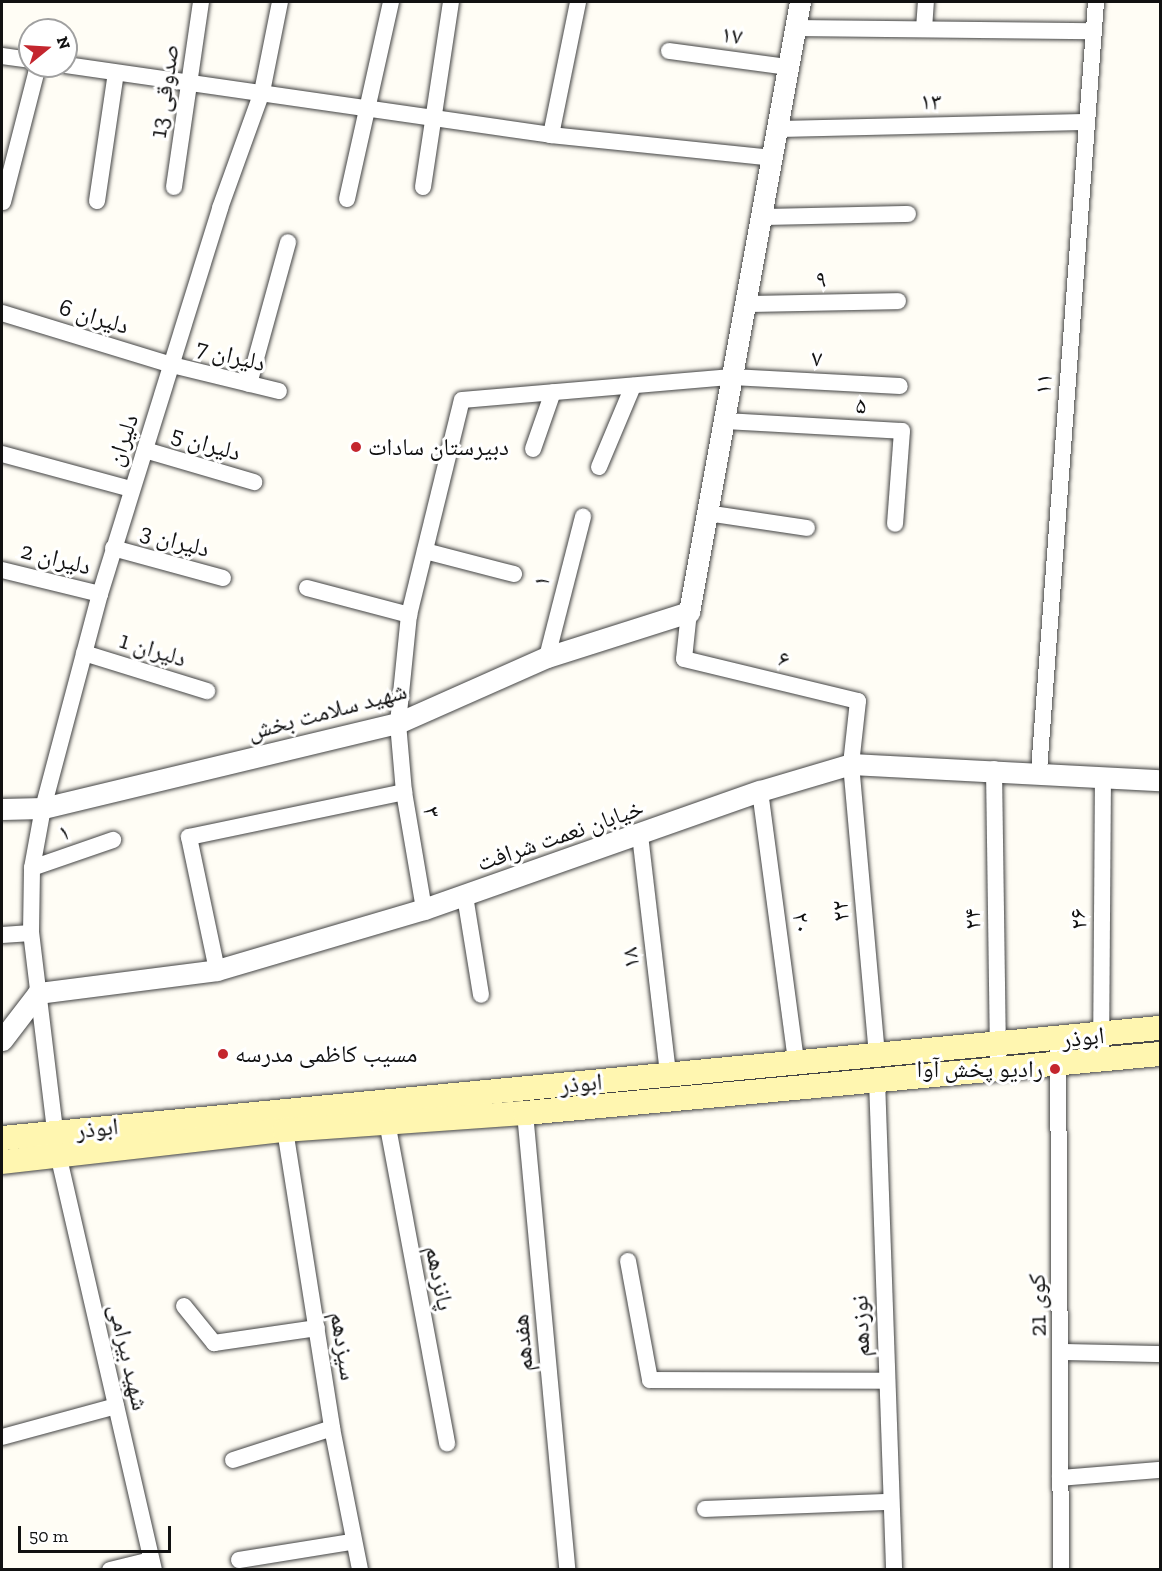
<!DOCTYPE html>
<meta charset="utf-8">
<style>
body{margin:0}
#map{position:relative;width:1162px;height:1571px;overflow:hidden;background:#fffdf5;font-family:"Zilla Slab","Noto Naskh Arabic",serif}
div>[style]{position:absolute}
.roads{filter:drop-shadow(0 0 2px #444) drop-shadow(0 0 2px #444)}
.minor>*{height:16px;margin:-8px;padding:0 8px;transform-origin:8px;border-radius:8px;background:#fff}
.tertiary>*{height:21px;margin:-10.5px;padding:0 10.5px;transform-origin:10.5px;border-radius:10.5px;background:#fff}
.secondary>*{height:24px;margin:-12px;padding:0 12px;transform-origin:12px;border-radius:12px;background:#fff6b0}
.dots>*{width:16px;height:16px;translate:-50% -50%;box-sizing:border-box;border:3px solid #fff;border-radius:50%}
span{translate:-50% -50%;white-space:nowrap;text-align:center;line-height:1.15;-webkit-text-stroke:6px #fff;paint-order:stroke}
.street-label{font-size:24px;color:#111}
.poi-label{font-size:24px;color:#111}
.left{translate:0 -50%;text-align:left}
.right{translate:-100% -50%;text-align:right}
.frame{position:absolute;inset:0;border:3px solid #111;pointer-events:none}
.north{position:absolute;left:18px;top:18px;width:60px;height:60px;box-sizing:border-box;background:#fff;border:2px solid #a0a0a0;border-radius:50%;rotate:72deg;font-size:16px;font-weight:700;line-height:24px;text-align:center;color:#111}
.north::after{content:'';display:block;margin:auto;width:21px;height:27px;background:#c4262e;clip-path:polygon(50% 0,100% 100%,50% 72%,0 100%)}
.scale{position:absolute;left:18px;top:1526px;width:153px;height:27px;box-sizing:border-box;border:3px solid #111;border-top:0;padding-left:8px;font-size:18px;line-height:21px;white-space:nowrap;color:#111;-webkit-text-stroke:4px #fff;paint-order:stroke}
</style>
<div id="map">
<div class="roads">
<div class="minor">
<div style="left:795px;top:28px;width:299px;rotate:0.6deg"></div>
<div style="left:924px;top:29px;width:27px;rotate:-86deg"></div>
<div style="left:669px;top:51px;width:120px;rotate:7.7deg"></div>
<div style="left:2px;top:56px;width:28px;rotate:8deg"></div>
<div style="left:66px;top:65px;width:490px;rotate:8.2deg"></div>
<div style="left:551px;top:135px;width:222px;rotate:5.9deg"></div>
<div style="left:777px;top:129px;width:309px;rotate:-1.3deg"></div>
<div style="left:551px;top:135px;width:136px;rotate:-78.5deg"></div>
<div style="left:174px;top:187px;width:187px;rotate:-81.7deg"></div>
<div style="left:423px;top:187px;width:187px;rotate:-81.4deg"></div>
<div style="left:347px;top:199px;width:202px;rotate:-77.4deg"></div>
<div style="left:97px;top:201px;width:129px;rotate:-81.6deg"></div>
<div style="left:3px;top:202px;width:140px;rotate:-75.6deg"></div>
<div style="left:761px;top:217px;width:147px;rotate:-1.2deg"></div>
<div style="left:745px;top:304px;width:153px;rotate:-1.1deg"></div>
<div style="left:2px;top:313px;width:178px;rotate:17deg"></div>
<div style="left:172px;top:365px;width:110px;rotate:13.7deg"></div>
<div style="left:249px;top:384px;width:147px;rotate:-74.6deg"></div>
<div style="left:724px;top:421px;width:178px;rotate:3.2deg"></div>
<div style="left:902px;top:431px;width:93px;rotate:94.3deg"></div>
<div style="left:533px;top:449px;width:60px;rotate:-70.7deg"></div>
<div style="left:145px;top:450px;width:114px;rotate:16.4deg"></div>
<div style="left:2px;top:454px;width:134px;rotate:15.2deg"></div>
<div style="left:599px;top:467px;width:88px;rotate:-67.2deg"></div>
<div style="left:707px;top:513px;width:101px;rotate:8.5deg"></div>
<div style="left:113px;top:548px;width:114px;rotate:15.3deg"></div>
<div style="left:425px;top:551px;width:92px;rotate:14.5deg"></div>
<div style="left:2px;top:570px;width:101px;rotate:13.8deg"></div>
<div style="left:307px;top:588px;width:106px;rotate:14.8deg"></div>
<div style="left:689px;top:612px;width:47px;rotate:96.1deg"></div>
<div style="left:684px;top:659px;width:179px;rotate:13.6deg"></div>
<div style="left:858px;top:701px;width:63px;rotate:96.3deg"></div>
<div style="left:851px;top:764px;width:291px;rotate:84.9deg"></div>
<div style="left:84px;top:653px;width:129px;rotate:17.2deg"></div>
<div style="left:547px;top:657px;width:145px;rotate:-75.6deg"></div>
<div style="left:994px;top:769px;width:300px;rotate:89.2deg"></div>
<div style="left:1039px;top:771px;width:771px;rotate:-85.76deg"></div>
<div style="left:760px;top:791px;width:272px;rotate:82.4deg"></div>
<div style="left:640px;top:835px;width:242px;rotate:83.3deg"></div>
<div style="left:32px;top:868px;width:86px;rotate:-19.1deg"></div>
<div style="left:465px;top:896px;width:100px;rotate:80.8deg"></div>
<div style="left:424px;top:909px;width:119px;rotate:-99.7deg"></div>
<div style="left:404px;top:792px;width:69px;rotate:-95deg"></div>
<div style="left:398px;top:723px;width:109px;rotate:-84.2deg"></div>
<div style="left:409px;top:615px;width:221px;rotate:-76.2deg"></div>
<div style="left:462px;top:400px;width:271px;rotate:-4.9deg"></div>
<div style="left:732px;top:377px;width:168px;rotate:3.1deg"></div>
<div style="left:2px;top:935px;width:29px;rotate:-4deg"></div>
<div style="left:217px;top:970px;width:136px;rotate:-101.9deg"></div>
<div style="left:189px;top:837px;width:220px;rotate:-11.8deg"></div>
<div style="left:1058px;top:1040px;width:530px;rotate:89.68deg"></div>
<div style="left:1101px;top:1061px;width:284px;rotate:-89.6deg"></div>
<div style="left:877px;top:1080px;width:490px;rotate:88deg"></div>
<div style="left:525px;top:1113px;width:459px;rotate:84.7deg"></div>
<div style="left:387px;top:1122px;width:327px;rotate:79.4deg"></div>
<div style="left:285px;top:1130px;width:302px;rotate:81deg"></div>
<div style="left:332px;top:1428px;width:145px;rotate:78.8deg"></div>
<div style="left:628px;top:1261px;width:121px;rotate:79.5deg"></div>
<div style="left:650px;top:1380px;width:236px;rotate:0.2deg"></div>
<div style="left:184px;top:1306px;width:48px;rotate:51deg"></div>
<div style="left:214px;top:1343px;width:104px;rotate:-8.3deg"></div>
<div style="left:1061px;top:1352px;width:99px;rotate:1.2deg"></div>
<div style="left:2px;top:1437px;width:118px;rotate:-15.2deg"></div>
<div style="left:233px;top:1460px;width:104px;rotate:-17.9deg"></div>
<div style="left:1060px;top:1478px;width:100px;rotate:-4.6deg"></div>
<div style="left:705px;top:1509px;width:185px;rotate:-2.2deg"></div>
<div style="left:239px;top:1560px;width:114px;rotate:-9.1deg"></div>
<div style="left:110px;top:1570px;width:42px;rotate:-13.7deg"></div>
<div style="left:154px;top:1570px;width:426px;rotate:-103deg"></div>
<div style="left:58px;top:1155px;width:224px;rotate:-96.9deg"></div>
<div style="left:31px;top:933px;width:65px;rotate:-89.1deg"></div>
<div style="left:32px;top:868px;width:61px;rotate:-79.6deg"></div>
<div style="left:43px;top:808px;width:221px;rotate:-75.1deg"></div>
<div style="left:100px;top:594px;width:404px;rotate:-72.7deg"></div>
<div style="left:220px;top:208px;width:123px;rotate:-70.1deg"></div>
<div style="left:262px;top:92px;width:92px;rotate:-78.7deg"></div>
</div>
<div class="tertiary">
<div style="left:2px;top:809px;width:41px;rotate:-1.4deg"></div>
<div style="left:43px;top:808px;width:365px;rotate:-13.5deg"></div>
<div style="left:398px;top:723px;width:163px;rotate:-23.9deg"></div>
<div style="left:547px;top:657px;width:149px;rotate:-17.6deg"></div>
<div style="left:689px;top:612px;width:620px;rotate:-79.69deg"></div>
<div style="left:2px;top:1040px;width:59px;rotate:-52.5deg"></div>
<div style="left:38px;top:993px;width:180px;rotate:-7.3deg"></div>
<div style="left:217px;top:970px;width:216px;rotate:-16.4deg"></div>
<div style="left:424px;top:909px;width:356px;rotate:-19.4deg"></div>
<div style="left:760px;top:791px;width:95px;rotate:-16.5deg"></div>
<div style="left:851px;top:764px;width:309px;rotate:3deg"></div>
</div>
<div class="secondary">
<div style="left:2px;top:1138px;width:1163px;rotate:-5.43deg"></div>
<div style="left:2px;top:1162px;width:285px;rotate:-6.5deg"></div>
<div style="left:285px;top:1130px;width:241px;rotate:-4.1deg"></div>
<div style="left:525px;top:1113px;width:638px;rotate:-5.31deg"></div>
</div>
</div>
<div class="dots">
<div style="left:356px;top:447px;background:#c4262e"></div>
<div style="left:223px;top:1054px;background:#c4262e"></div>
<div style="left:1055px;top:1069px;background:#c4262e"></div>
</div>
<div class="street-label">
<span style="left:732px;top:35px;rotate:8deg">۱۷</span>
<span style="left:164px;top:91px;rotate:-82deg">صدوقی 13</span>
<span style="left:931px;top:101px;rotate:-1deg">۱۳</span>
<span style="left:821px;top:279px;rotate:-1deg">۹</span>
<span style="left:94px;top:316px;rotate:17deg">دلیران 6</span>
<span style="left:231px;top:355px;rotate:14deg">دلیران 7</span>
<span style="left:817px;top:358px;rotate:3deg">۷</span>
<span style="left:1043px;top:384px;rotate:-86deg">۱۱</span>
<span style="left:861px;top:405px;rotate:3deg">۵</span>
<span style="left:122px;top:440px;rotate:-71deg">دلیران</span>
<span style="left:206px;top:443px;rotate:16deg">دلیران 5</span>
<span style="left:175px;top:540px;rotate:15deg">دلیران 3</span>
<span style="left:56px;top:558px;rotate:14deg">دلیران 2</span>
<span style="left:541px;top:581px;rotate:-76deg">۱</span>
<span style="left:153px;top:649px;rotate:17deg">دلیران 1</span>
<span style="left:784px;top:659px;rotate:14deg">۶</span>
<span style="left:327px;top:711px;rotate:-15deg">شهید سلامت بخش</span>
<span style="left:432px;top:812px;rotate:81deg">۳</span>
<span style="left:64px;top:832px;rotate:-19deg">۱</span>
<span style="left:560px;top:835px;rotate:-19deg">خیابان نعمت شرافت</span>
<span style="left:840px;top:911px;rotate:-95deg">۲۲</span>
<span style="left:972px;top:919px;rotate:-91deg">۲۴</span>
<span style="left:1078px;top:919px;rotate:-90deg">۲۶</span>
<span style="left:802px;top:923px;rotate:82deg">۲۰</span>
<span style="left:630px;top:958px;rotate:-97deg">۱۸</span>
<span style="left:1083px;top:1037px;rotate:-6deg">ابوذر</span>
<span style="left:581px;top:1083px;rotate:-5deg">ابوذر</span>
<span style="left:97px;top:1128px;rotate:-6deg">ابوذر</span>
<span style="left:440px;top:1278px;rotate:79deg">پانزدهم</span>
<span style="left:1037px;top:1305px;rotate:-91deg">کوی 21</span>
<span style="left:860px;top:1326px;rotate:-92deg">نوزدهم</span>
<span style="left:522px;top:1343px;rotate:-95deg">هفدهم</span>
<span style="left:344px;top:1346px;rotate:81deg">سیزدهم</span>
<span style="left:129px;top:1357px;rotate:77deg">شهید بیرامی</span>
</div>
<div class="poi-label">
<span class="left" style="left:368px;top:447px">دبیرستان سادات</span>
<span class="left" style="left:235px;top:1054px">مسیب کاظمی مدرسه</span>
<span class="right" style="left:1043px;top:1069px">رادیو پخش آوا</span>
</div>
<div class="frame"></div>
<div class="north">N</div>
<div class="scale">50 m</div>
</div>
